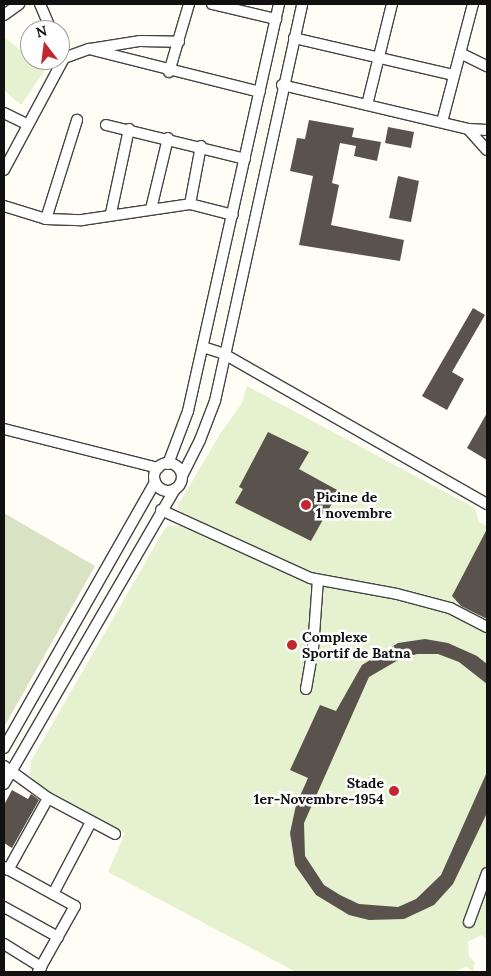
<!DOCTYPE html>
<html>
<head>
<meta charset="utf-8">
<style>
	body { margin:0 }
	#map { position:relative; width:491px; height:976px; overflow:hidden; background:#fffdf5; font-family:Lora,serif }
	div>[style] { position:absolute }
	.cemetery>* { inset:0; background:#d9e3c4 }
	.pitch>* { inset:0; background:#e6f2cf }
	.building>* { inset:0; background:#5a524d }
	.roads { filter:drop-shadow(1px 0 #444) drop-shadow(-1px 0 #444) drop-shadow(0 1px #444) drop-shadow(0 -1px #444) }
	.minor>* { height:10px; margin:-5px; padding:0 5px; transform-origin:5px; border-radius:5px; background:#fff }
	.minor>.ring { margin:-5px; padding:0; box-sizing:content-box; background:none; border:10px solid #fff; border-radius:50% }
	.dots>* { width:14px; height:14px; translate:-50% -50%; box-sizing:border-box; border:2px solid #fff; border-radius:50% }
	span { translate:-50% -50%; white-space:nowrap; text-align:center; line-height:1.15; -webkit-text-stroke:5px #fff; paint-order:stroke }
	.poi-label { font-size:14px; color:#111; font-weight:700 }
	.left { translate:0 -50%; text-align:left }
	.right { translate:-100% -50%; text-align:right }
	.frame { position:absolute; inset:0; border:5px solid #111; pointer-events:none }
	.north { position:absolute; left:20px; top:20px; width:50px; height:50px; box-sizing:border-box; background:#fff; border:1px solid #a0a0a0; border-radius:50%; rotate:345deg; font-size:14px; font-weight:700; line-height:20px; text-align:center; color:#111 }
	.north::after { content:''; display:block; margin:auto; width:18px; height:22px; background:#c4262e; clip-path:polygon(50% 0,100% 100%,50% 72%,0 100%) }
</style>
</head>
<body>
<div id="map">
	<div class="cemetery">
		<i style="clip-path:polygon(4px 513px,95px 566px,4px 727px)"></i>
	</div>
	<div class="pitch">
		<i style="clip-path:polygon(4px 37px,45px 70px,21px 105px,4px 90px)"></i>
		<i style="clip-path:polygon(247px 386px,475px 508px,479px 522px,487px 526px,487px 939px,481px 935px,468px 942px,469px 957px,475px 962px,473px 972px,467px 967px,451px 972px,296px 972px,108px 872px,125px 833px,41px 788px,30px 776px,31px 761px,164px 530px,168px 526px,179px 526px,185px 517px,177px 507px,220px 434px,242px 403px)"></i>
	</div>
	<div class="building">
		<i style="clip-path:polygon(309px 120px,354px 128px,352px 137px,381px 142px,377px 161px,354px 156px,356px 146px,340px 143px,332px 183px,339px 185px,331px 225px,404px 240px,400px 261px,299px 245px,313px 176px,290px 171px,297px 138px,305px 139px)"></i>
		<i style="clip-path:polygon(388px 127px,414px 132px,411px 148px,385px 143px)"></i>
		<i style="clip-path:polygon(398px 176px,419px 181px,411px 222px,389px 218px)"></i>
		<i style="clip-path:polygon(473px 308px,485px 315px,452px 372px,464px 379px,447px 410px,422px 396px)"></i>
		<i style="clip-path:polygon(487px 413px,487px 460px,467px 448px)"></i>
		<i style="clip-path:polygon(268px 432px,309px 452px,299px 469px,339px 491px,311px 541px,235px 503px,243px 489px,239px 487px)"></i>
		<i style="clip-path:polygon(487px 529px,487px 619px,461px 606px,452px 596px)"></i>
		<i style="clip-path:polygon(425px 639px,448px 643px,477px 656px,487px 664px,487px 684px,459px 662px,438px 654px,417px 654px,400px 659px,369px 677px,304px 823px,305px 856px,324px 885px,340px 895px,359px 904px,398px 907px,416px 899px,441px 875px,487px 772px,487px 813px,453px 884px,434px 905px,404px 919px,369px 920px,349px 915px,316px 895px,295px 865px,290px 833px,296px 805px,308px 778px,290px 770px,320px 705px,336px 711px,362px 665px,398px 643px)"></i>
		<i style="clip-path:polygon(12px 790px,28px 799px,31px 794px,39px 800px,12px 848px,4px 843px,4px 805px)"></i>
	</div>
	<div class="roads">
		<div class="minor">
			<i style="left:40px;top:4px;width:28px;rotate:67deg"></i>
			<i style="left:212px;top:4px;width:66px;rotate:13.2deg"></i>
			<i style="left:4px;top:15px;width:19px;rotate:-36deg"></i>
			<i style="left:294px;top:38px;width:163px;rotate:13.1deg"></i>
			<i style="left:90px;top:49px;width:51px;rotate:-9.1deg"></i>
			<i style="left:140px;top:41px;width:39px;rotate:1deg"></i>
			<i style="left:460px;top:53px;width:30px;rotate:26deg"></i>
			<i style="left:169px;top:72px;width:71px;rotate:-73.6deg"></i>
			<i style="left:282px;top:85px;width:191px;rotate:13.3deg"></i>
			<i style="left:468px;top:129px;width:19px;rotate:3deg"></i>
			<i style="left:367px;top:105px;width:104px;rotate:-76.1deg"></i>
			<i style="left:4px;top:113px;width:25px;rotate:26deg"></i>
			<i style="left:442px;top:122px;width:122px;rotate:-75.3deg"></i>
			<i style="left:106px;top:125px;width:143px;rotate:13.7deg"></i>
			<i style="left:468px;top:129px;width:28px;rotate:48deg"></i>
			<i style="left:4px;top:170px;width:127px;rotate:-61.8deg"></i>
			<i style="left:64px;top:58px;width:27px;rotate:-20deg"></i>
			<i style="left:89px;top:49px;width:176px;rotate:14.1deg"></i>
			<i style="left:190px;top:204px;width:59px;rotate:-79.3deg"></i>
			<i style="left:4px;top:206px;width:44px;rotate:17.2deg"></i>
			<i style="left:46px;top:219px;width:36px;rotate:2deg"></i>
			<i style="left:82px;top:220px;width:109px;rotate:-8.4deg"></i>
			<i style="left:190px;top:204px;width:44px;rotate:14.3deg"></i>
			<i style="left:151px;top:209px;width:73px;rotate:-76.5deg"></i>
			<i style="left:111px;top:213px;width:86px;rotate:-77.9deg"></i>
			<i style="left:46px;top:219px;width:104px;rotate:-72.6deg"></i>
			<i style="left:203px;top:347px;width:22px;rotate:18deg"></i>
			<i style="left:224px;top:354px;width:303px;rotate:29.7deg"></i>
			<i style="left:4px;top:429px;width:159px;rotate:14.2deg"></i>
			<i class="ring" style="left:154px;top:463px;width:18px;height:18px"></i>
			<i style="left:168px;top:464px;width:57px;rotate:-69.3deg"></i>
			<i style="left:188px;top:411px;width:417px;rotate:-77.4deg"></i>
			<i style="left:182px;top:476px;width:40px;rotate:-63.4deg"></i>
			<i style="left:200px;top:440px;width:42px;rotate:-69deg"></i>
			<i style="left:215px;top:401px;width:406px;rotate:-77.6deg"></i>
			<i style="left:161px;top:510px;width:164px;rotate:24.5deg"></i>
			<i style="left:310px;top:578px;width:88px;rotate:10.4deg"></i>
			<i style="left:397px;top:594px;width:55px;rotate:14.8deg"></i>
			<i style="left:450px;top:608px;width:42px;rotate:27.2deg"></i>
			<i style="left:306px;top:689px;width:41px;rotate:-80.1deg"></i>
			<i style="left:313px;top:649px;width:69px;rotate:-85.9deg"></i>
			<i style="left:4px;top:748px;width:306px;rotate:-60.4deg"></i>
			<i style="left:4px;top:766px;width:54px;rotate:36deg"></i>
			<i style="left:48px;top:798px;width:76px;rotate:28.2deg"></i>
			<i style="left:4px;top:784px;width:341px;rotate:-59.9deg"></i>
			<i style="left:4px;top:867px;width:81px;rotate:28.8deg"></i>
			<i style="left:75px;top:906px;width:76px;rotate:119.3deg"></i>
			<i style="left:8px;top:870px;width:82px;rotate:-60.9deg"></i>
			<i style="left:53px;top:894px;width:81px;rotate:-62.2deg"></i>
			<i style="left:4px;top:907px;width:62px;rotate:29.1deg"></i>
			<i style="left:469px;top:922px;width:52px;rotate:-69.8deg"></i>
			<i style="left:4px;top:944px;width:44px;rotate:31.9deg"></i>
		</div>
	</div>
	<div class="dots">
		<i style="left:306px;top:505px;background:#c4262e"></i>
		<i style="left:292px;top:645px;background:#c4262e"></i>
		<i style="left:394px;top:791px;background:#c4262e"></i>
	</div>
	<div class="poi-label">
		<span class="left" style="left:316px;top:505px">Picine de<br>1 novembre</span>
		<span class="left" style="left:302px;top:645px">Complexe<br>Sportif de Batna</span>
		<span class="right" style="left:384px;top:791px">Stade<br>1er-Novembre-1954</span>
	</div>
	<div class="frame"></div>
	<div class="north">N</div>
</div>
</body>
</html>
